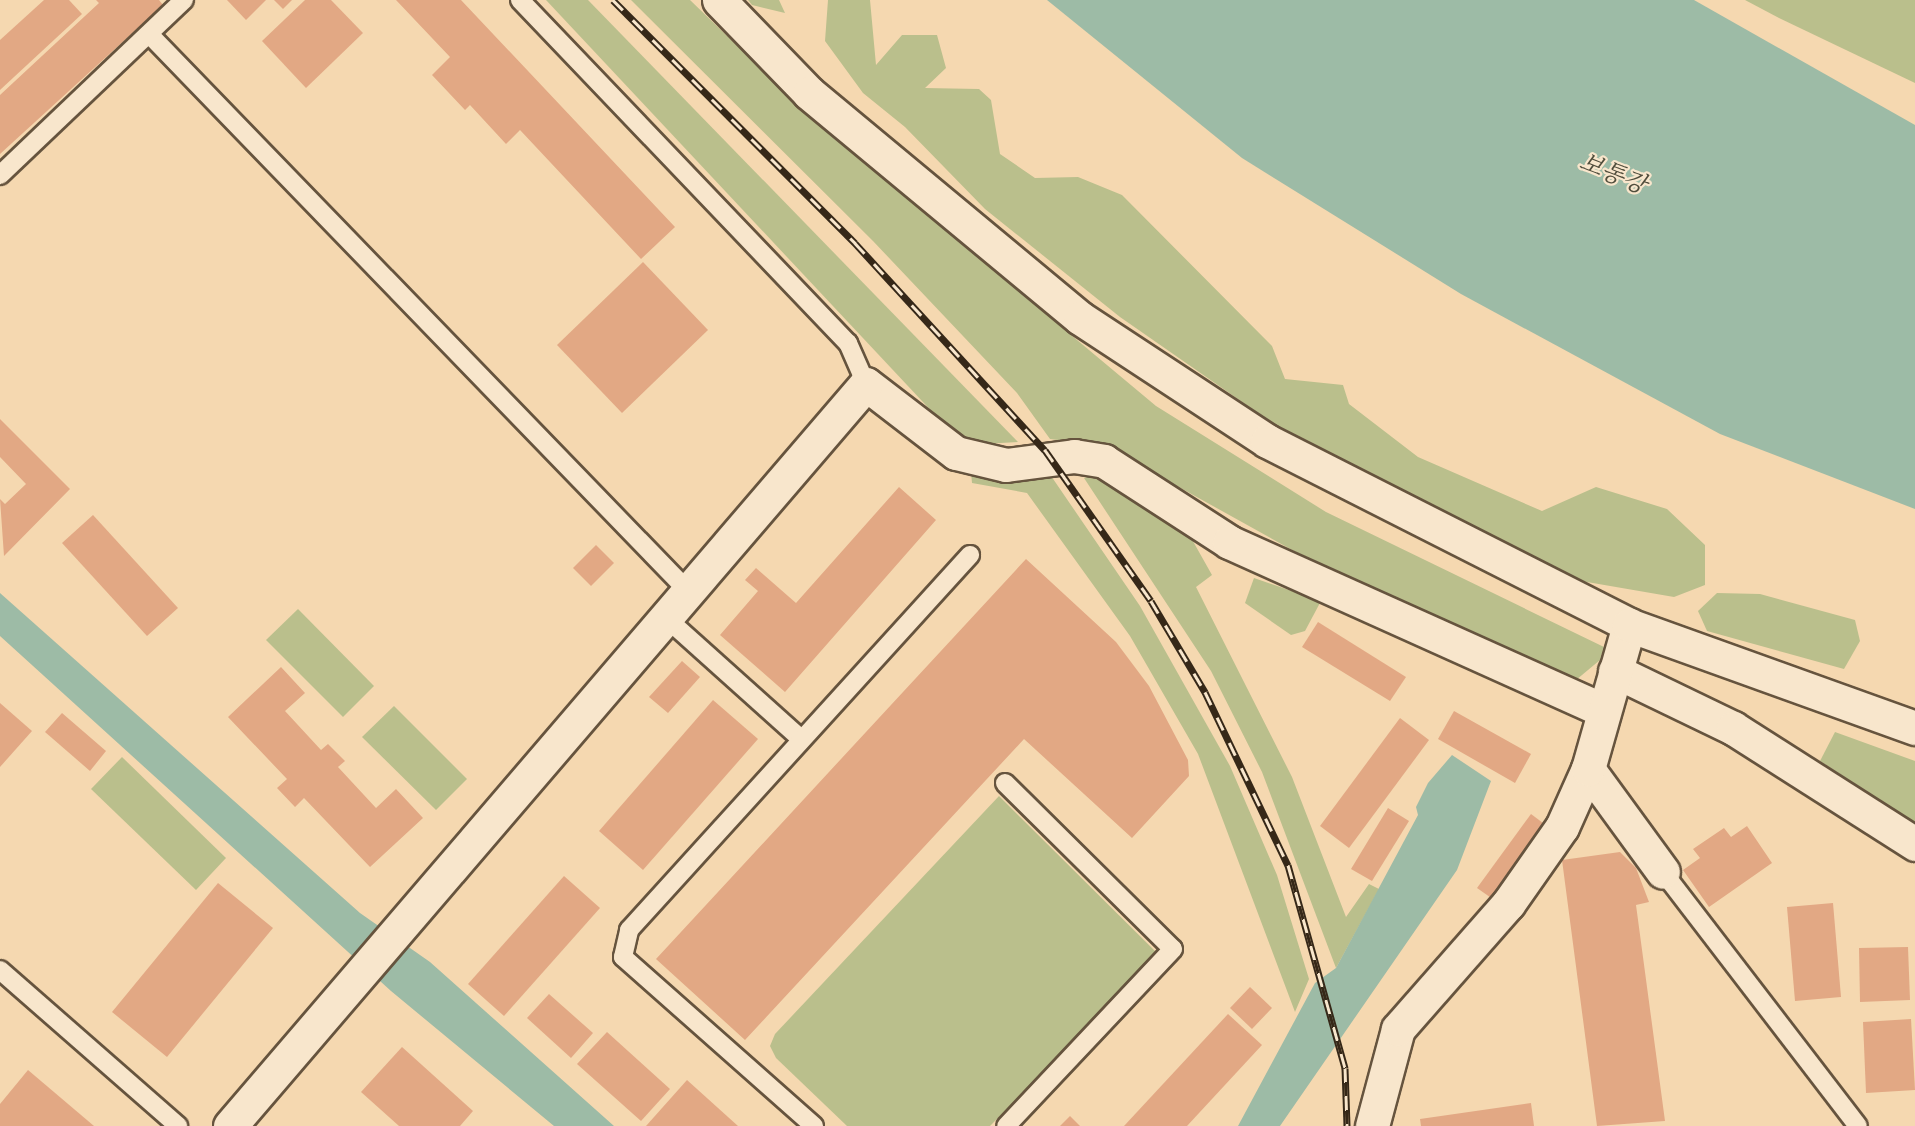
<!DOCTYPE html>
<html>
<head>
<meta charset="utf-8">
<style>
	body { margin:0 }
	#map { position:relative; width:1915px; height:1126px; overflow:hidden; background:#f5d8b0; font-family:"EB Garamond","Noto Serif KR",serif }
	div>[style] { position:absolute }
	.green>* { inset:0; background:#babf8c }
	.water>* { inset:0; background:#9dbba6 }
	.building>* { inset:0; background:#e2a884 }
	.roads { filter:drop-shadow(2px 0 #66543e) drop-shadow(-2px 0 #66543e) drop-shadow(0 2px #66543e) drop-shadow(0 -2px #66543e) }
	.lane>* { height:18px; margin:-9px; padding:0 9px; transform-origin:9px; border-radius:9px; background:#f8e6cc }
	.street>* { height:33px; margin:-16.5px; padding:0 16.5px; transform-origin:16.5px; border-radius:16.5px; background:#f8e6cc }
	.secondary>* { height:33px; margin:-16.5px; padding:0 16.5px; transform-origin:16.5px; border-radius:16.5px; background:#f8e6cc }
	.rail>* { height:7px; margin-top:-3.5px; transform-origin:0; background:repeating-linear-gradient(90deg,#f8e6cc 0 14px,#362818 0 28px); box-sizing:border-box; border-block:2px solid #362818 }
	span { translate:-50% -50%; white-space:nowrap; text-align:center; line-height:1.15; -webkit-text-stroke:4.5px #f8e6cc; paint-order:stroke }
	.water-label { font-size:24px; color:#504d3c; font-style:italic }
</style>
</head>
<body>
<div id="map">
	<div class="green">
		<i style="clip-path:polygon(546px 0,588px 0,1018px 442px,983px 444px,960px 436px,937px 417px)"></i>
		<i style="clip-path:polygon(631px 0,690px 0,816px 122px,1156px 406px,1326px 512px,1604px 647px,1600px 660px,1576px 680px,1294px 551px,1105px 446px,1050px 439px,1017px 393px,873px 241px)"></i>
		<i style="clip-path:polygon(748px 0,779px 0,785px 13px,752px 5px)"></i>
		<i style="clip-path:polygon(828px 0,870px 0,876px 65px,902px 35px,937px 35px,946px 68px,925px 88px,979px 89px,991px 100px,1000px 154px,1035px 178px,1078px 177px,1122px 195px,1272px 346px,1285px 379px,1343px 385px,1349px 404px,1418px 457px,1542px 511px,1596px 487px,1667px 509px,1705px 545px,1705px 585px,1674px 597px,1558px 577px,1314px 452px,1120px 317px,985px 209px,905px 127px,863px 93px,825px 41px)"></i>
		<i style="clip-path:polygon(1745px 0,1915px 0,1915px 83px,1779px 18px)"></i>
		<i style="clip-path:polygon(1047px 470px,1140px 606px,1230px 766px,1277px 875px,1309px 979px,1295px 1012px,1198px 754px,1130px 636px,1027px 493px,972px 483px,971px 472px)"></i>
		<i style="clip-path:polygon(1093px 475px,1126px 487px,1181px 520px,1212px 575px,1196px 587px,1292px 777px,1346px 917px,1369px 884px,1379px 889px,1336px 968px,1262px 772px,1211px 671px,1084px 478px)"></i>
		<i style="clip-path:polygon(1254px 578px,1321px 601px,1305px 631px,1291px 635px,1245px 603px)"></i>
		<i style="clip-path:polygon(1717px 593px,1760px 594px,1855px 620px,1860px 641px,1844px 669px,1707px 631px,1698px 611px)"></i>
		<i style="clip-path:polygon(298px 609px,374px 686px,343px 717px,266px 640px)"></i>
		<i style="clip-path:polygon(394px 706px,467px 779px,436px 810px,362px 737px)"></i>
		<i style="clip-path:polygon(1835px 732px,1915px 761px,1915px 824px,1820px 761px)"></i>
		<i style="clip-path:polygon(122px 757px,226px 858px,196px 890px,91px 789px)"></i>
		<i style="clip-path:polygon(999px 796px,1159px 955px,990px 1126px,847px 1126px,776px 1058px,770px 1046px,775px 1034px)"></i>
	</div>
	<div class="water">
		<i style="clip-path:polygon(1047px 0,1694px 0,1915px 125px,1915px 509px,1720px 434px,1461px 294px,1242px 158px)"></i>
		<i style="clip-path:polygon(0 593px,360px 913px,430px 962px,614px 1126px,554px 1126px,391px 991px,0 636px)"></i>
		<i style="clip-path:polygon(1452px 755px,1491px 781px,1457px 870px,1280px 1126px,1238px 1126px,1315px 983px,1336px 968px,1418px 815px,1416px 807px,1428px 783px)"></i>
	</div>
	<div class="building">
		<i style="clip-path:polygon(44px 0,69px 0,82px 14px,0 90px,0 40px)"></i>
		<i style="clip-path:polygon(96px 0,159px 0,163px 5px,0 154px,0 95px,99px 3px)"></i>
		<i style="clip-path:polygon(227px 0,266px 0,246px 20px)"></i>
		<i style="clip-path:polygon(274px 0,292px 0,283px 9px)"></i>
		<i style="clip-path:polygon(305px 0,331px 0,363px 33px,306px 88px,262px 41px)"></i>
		<i style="clip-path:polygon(396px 0,461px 0,675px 227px,641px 259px,520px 130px,506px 144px,470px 105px,465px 110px,432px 75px,450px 57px)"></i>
		<i style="clip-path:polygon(643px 262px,708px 330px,622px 413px,557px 345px)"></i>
		<i style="clip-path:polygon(0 419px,70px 489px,4px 556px,0 499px,5px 504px,26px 484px,0 457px)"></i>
		<i style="clip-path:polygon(899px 487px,936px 520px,785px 692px,720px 635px,758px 591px,745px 580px,756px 568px,796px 603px)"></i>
		<i style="clip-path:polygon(93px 515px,178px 608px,147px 636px,62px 543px)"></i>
		<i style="clip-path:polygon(596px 545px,614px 563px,591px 586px,573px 568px)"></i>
		<i style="clip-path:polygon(1026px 559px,1116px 642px,1149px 686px,1188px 760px,1189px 776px,1132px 838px,1024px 739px,745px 1040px,656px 959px)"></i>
		<i style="clip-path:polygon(1318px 622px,1406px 677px,1390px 701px,1302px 647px)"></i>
		<i style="clip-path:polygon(682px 661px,700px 677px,668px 713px,649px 697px)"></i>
		<i style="clip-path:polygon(281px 667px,305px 693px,285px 711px,321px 750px,328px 744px,345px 761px,338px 767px,376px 808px,396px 789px,423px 818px,370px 867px,304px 798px,295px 807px,277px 788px,287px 779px,228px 717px)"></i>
		<i style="clip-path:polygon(713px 700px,758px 739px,643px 870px,599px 831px)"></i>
		<i style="clip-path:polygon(0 703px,32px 731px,0 767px)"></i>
		<i style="clip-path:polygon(1454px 711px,1531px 754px,1515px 783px,1438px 739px)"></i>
		<i style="clip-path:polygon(62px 713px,106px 751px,90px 771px,45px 732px)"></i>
		<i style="clip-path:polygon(1400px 718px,1429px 740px,1349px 848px,1320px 826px)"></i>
		<i style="clip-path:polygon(1388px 808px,1409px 821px,1372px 881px,1351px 869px)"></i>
		<i style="clip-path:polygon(1531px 814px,1551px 829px,1497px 902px,1477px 888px)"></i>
		<i style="clip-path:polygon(1747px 826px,1772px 863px,1709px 907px,1683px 870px,1700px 858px,1693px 849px,1724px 828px,1731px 837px)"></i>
		<i style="clip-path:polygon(1620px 852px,1636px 868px,1649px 902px,1636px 905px,1665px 1121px,1597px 1126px,1562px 860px)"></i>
		<i style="clip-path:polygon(564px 876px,600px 908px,504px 1016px,468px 984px)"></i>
		<i style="clip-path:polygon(218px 883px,273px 928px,167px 1057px,112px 1012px)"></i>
		<i style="clip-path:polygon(1833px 903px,1841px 997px,1795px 1001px,1787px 907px)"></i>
		<i style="clip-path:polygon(1908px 947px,1910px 1000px,1860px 1002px,1859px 948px)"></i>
		<i style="clip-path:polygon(1250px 987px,1272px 1008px,1252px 1029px,1230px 1008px)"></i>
		<i style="clip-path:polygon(549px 994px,593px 1033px,571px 1058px,527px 1018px)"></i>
		<i style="clip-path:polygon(1228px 1014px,1262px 1045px,1187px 1126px,1124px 1126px)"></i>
		<i style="clip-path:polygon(1911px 1019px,1915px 1090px,1866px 1093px,1863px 1022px)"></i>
		<i style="clip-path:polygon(607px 1032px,670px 1089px,641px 1121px,577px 1064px)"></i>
		<i style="clip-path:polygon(402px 1047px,473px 1111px,460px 1126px,399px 1126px,361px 1092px)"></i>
		<i style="clip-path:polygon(28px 1070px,94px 1126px,0 1126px,0 1104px)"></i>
		<i style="clip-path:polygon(687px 1080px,738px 1126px,646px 1126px)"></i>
		<i style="clip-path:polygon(1531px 1103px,1534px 1126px,1421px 1126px,1420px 1119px)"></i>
		<i style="clip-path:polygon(1070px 1116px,1080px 1126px,1060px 1126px)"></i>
	</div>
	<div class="roads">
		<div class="lane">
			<i style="left:520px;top:0;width:475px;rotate:46.3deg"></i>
			<i style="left:848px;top:343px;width:45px;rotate:66.3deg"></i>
			<i style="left:149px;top:34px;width:772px;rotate:45.94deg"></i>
			<i style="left:0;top:175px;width:254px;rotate:-43.6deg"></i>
			<i style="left:664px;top:616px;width:183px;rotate:41.9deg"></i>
			<i style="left:1005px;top:783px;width:236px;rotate:44.7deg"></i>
			<i style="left:1173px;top:949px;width:243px;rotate:133.3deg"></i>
			<i style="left:1663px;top:872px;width:320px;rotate:52.5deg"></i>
			<i style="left:0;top:970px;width:237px;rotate:41.2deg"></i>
			<i style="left:814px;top:1126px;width:255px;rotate:-138.5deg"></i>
			<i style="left:623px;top:957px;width:28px;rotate:-77deg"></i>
			<i style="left:629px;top:930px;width:507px;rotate:-47.72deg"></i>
		</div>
		<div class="street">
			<i style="left:866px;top:384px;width:113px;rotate:37.5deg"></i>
			<i style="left:956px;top:453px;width:51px;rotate:13.5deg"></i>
			<i style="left:1006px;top:465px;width:69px;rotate:-7.5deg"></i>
			<i style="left:1074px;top:456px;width:30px;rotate:9deg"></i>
			<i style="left:1104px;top:461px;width:149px;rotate:32.9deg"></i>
			<i style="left:1229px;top:542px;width:410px;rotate:24.2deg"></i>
			<i style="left:1615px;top:671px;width:131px;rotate:25.8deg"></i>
			<i style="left:1733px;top:728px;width:216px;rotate:32.5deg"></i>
			<i style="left:1588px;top:769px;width:127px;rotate:53.9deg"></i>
			<i style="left:1372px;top:1126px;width:100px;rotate:-75deg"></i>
			<i style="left:1398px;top:1029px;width:167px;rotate:-48.7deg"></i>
			<i style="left:1508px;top:904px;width:94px;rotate:-55deg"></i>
			<i style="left:1562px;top:827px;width:64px;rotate:-65.9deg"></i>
			<i style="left:1588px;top:769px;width:150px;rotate:-74.1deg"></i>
		</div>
		<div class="secondary">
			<i style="left:719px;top:0;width:129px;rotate:45.9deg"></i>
			<i style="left:809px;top:93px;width:352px;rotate:39.7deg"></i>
			<i style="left:1080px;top:318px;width:224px;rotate:33.3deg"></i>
			<i style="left:1267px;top:441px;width:406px;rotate:26.9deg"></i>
			<i style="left:1629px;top:625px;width:304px;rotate:19.8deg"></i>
			<i style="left:230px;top:1126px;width:977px;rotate:-49.4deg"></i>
		</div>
	</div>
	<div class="rail">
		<i style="left:613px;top:0;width:343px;rotate:45.1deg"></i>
		<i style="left:855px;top:243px;width:281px;rotate:47.5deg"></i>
		<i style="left:1045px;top:450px;width:184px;rotate:54.9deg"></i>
		<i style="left:1151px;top:601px;width:106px;rotate:59.3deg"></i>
		<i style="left:1205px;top:692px;width:192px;rotate:64.4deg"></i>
		<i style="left:1288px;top:865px;width:211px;rotate:74.3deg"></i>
		<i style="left:1345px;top:1068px;width:58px;rotate:88deg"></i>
	</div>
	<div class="water-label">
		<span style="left:1613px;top:173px;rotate:22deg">보통강</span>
	</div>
</div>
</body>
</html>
